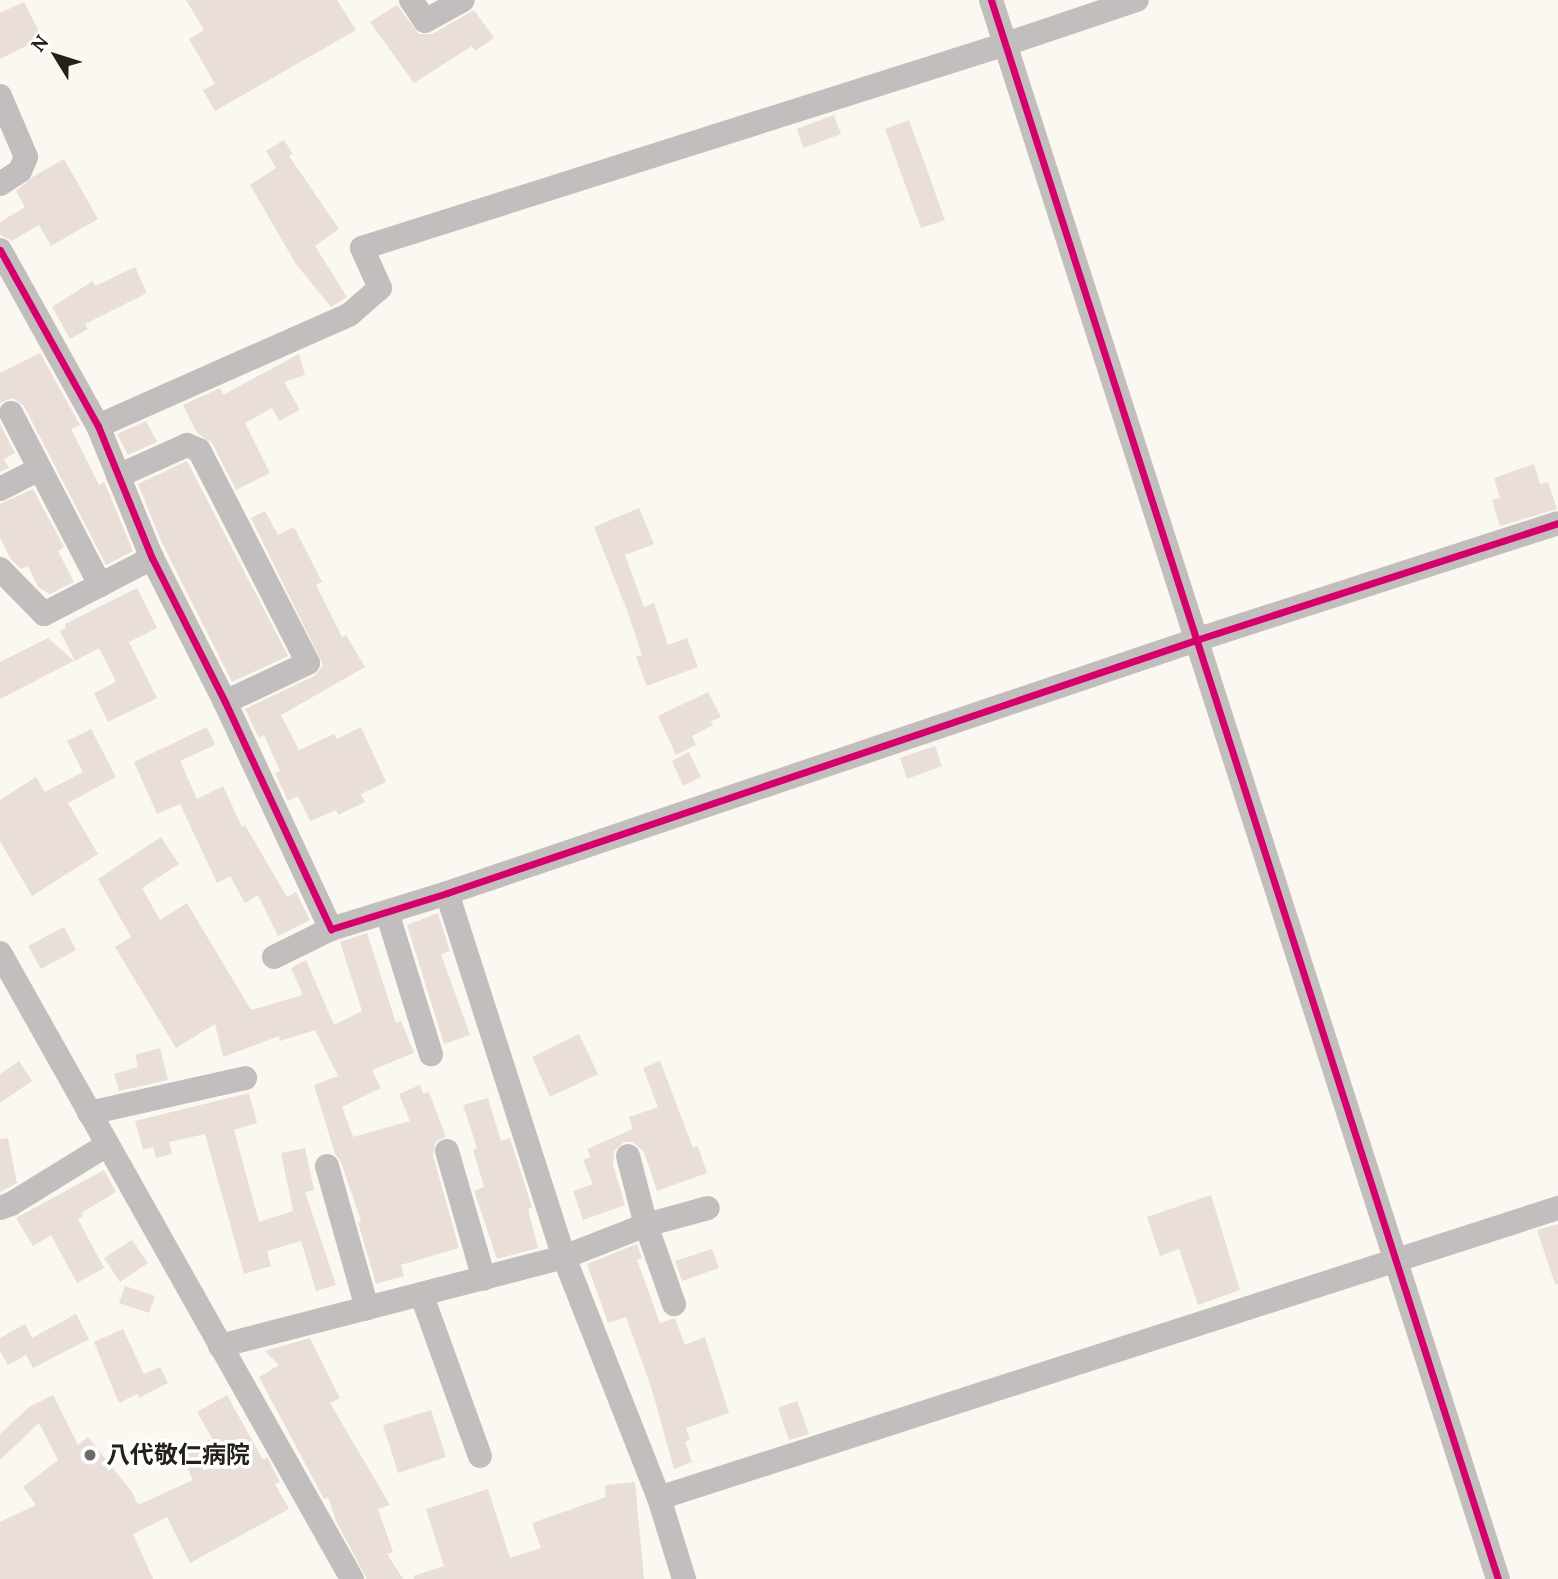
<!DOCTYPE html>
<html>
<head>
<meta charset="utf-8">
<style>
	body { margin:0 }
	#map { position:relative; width:1558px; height:1579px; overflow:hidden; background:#fbf7f1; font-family:Lora,"Noto Sans JP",serif }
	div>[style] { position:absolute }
	.building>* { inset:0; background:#e9dfd8 }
	.minor>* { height:24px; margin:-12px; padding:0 12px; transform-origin:12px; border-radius:12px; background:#c2bebd }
	.cycleway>* { height:7px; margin:-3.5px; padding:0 3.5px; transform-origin:3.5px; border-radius:3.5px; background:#d6006c }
	.dots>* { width:19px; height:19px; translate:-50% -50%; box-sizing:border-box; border:4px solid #fff; border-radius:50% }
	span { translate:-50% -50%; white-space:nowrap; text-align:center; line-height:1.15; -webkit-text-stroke:7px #fff; paint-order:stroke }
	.poi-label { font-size:24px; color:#24201a; font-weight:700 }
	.left { translate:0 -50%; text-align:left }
	.north { position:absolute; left:21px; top:21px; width:70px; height:70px; -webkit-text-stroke:5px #fff; paint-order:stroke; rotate:308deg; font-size:19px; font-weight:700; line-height:28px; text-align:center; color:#24201a }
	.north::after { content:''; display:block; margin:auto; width:24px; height:32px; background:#24201a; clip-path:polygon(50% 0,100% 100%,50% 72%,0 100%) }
</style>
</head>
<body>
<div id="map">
	<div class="building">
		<i style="clip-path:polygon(186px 0,337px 0,356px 30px,215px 111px,203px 90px,215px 84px,189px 39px,204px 30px)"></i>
		<i style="clip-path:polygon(24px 2px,42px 38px,0 59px,0 13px)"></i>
		<i style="clip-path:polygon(397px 5px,419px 34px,432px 34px,474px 10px,494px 38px,475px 51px,472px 46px,414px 83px,370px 22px)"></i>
		<i style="clip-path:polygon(834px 115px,841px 134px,803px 148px,797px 129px)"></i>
		<i style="clip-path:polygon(909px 120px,945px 220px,921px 228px,885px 129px)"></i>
		<i style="clip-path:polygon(284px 140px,293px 154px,289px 156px,339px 229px,315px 246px,347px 297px,331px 307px,296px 264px,250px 185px,276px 168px,266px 151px)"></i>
		<i style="clip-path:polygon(64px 159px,98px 219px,51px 246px,39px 225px,12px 241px,0 235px,0 222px,25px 207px,16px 191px,34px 176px)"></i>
		<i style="clip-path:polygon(135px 267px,147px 293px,85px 324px,88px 329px,70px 339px,52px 307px,93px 281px,95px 286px)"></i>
		<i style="clip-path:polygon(40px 353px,80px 425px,71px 429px,99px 485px,104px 482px,109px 493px,133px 551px,106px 565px,24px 406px,12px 398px,0 403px,0 373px)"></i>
		<i style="clip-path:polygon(299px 354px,305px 375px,284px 382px,300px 410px,279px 421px,272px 408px,245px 423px,270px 473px,236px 490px,212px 443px,197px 433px,183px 405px,220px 388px,223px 395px)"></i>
		<i style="clip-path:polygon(146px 421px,157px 442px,128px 455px,117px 434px)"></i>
		<i style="clip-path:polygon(0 424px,15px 453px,4px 459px,9px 468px,0 472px)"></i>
		<i style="clip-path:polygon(187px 461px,288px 656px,232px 682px,161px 541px,138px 484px)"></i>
		<i style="clip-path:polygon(1534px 464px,1540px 484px,1548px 482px,1557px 509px,1500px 526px,1492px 500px,1500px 498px,1494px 478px)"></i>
		<i style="clip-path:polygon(33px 489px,64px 547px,58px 551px,74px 582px,50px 594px,38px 587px,28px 566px,21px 569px,10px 558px,0 538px,0 504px)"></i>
		<i style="clip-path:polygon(639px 508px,654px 544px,625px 555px,644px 607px,654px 603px,668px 645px,687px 638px,698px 667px,647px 686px,636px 657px,642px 655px,628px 613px,594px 527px)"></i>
		<i style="clip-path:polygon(265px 511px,278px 535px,294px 527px,322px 582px,316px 585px,342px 637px,346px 635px,365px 667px,281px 715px,299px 750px,334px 734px,337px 739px,361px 727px,386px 782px,361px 794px,365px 802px,338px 815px,336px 810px,310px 821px,298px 796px,288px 801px,275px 773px,280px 771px,264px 735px,259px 738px,245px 709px,314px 676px,323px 665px,251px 518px)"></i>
		<i style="clip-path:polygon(137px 588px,157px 628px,129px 642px,157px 698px,108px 722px,94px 693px,116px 682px,99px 648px,75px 661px,60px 631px,66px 628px,65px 624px)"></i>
		<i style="clip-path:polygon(48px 638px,74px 661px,0 699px,0 662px)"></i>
		<i style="clip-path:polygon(708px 692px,721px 717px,710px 722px,713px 725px,692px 736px,696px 745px,676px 755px,658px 716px)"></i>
		<i style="clip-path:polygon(207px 727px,215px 745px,180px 761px,197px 799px,223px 786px,242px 827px,245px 825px,287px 897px,296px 892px,310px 920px,278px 936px,258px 895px,245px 903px,230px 876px,217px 883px,180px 804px,157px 814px,134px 762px)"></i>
		<i style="clip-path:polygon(91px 729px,116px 777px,68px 803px,98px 854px,32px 896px,0 841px,0 800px,36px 777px,45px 792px,83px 772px,67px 741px)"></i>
		<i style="clip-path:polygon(935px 746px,942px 766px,907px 779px,900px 758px)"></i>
		<i style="clip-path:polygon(689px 752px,701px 777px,683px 786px,672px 761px)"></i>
		<i style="clip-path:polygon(161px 837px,179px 864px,142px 888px,160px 920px,187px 903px,251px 1010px,303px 995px,291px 968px,306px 960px,334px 1025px,362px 1011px,340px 942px,367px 933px,396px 1023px,401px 1021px,414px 1053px,372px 1070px,381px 1088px,342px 1107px,353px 1137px,410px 1121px,399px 1094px,420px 1085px,423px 1094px,429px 1092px,446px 1137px,436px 1141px,433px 1155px,459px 1248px,401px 1265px,404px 1276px,376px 1284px,358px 1222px,361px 1221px,341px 1162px,335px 1154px,314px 1085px,338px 1076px,315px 1030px,280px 1041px,279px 1036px,223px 1057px,215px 1024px,176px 1048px,115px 947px,131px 937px,98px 879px)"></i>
		<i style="clip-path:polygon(438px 913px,450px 951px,441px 954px,470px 1035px,444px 1044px,407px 925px)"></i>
		<i style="clip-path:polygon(64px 927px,76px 950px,41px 969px,28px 946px)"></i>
		<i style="clip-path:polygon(579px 1034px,598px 1074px,550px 1097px,532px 1057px)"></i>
		<i style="clip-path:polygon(160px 1048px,168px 1080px,119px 1091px,114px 1074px,138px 1067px,135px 1055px)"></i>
		<i style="clip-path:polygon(19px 1061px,32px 1081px,0 1103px,0 1074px)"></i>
		<i style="clip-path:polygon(660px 1061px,693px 1148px,698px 1146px,707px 1173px,657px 1191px,644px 1152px,633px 1142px,624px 1142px,614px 1151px,613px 1165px,625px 1205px,583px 1220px,573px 1191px,593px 1184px,583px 1160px,591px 1157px,587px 1149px,633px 1129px,629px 1117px,658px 1107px,643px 1068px)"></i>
		<i style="clip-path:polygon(249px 1093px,257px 1123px,234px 1130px,259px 1222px,293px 1211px,281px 1153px,305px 1148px,314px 1190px,305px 1192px,336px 1285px,316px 1291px,301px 1241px,267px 1251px,271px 1266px,244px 1274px,205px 1134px,169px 1142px,172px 1154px,156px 1158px,153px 1147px,143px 1150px,135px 1121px)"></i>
		<i style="clip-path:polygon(488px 1098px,501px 1141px,510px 1138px,532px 1207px,528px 1209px,538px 1248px,497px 1259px,474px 1191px,484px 1187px,473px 1150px,477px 1148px,463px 1105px)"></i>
		<i style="clip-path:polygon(8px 1138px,17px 1183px,0 1192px,0 1139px)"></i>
		<i style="clip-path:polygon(104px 1170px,116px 1192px,81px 1213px,83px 1216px,78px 1219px,104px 1268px,77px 1283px,51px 1235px,33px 1246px,16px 1218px)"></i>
		<i style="clip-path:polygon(1211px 1195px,1240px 1290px,1198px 1305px,1179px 1249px,1160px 1256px,1147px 1217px)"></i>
		<i style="clip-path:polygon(1558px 1224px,1558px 1284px,1555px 1284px,1537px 1230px)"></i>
		<i style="clip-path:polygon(132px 1240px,148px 1263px,120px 1282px,104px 1258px)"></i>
		<i style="clip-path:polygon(637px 1244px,642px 1258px,637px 1260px,660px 1323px,675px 1318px,685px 1345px,705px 1337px,729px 1413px,686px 1428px,690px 1440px,685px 1442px,692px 1462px,674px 1469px,652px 1390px,626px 1317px,608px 1323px,587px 1264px)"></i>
		<i style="clip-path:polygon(712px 1249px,719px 1268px,682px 1281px,675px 1261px)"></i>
		<i style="clip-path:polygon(125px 1286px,155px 1296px,149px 1313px,119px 1303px)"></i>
		<i style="clip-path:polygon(76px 1314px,89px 1339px,33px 1368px,26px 1355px,8px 1365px,0 1351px,0 1338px,25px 1324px,32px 1338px)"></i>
		<i style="clip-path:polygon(123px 1329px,144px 1374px,160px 1367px,168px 1383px,139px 1398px,137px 1394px,119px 1403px,94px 1342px)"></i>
		<i style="clip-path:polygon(310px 1338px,340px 1398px,330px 1403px,390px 1505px,378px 1509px,393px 1552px,387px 1554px,403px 1579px,367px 1579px,336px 1521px,328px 1497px,324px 1499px,259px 1377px,279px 1365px,265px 1351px)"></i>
		<i style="clip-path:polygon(53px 1395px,78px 1445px,88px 1437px,132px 1492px,138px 1505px,193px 1480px,182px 1457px,206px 1445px,205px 1442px,212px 1438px,197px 1412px,227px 1395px,263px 1460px,267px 1457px,280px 1482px,275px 1484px,289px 1509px,190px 1563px,167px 1517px,133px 1534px,153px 1579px,0 1579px,0 1522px,36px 1505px,23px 1487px,58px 1460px,39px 1423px,0 1460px,0 1434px,29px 1407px)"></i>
		<i style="clip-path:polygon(797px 1401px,809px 1434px,789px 1440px,778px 1408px)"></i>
		<i style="clip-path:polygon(431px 1410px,446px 1457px,398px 1473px,383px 1425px)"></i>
		<i style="clip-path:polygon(635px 1482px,644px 1579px,414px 1579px,413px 1576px,444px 1566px,426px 1509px,488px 1489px,510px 1558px,541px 1548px,532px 1523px,606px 1497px,605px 1485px)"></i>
	</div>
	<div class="minor">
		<i style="left:411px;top:0;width:25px;rotate:56deg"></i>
		<i style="left:425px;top:21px;width:43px;rotate:-28.9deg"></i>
		<i style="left:991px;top:0;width:1658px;rotate:72.2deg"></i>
		<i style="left:0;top:96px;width:66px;rotate:66.9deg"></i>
		<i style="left:26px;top:157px;width:15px;rotate:113deg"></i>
		<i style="left:20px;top:171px;width:24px;rotate:147deg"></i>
		<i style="left:0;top:250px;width:201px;rotate:60.9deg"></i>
		<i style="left:98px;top:426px;width:143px;rotate:67.8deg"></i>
		<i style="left:152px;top:558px;width:161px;rotate:63.1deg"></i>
		<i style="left:225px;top:702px;width:251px;rotate:65deg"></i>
		<i style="left:331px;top:929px;width:121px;rotate:-17.2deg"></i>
		<i style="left:447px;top:893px;width:791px;rotate:-18.66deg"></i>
		<i style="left:1196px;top:640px;width:380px;rotate:-17.9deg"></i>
		<i style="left:11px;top:413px;width:194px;rotate:62.6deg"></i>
		<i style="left:98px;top:426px;width:274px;rotate:-23.9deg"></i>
		<i style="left:349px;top:315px;width:41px;rotate:-41.1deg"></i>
		<i style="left:380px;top:288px;width:44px;rotate:-114.2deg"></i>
		<i style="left:362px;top:248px;width:676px;rotate:-17.58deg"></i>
		<i style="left:1006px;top:44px;width:138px;rotate:-18.6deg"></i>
		<i style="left:118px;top:476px;width:76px;rotate:-24.2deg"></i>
		<i style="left:187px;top:445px;width:13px;rotate:23deg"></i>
		<i style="left:199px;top:450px;width:239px;rotate:62.9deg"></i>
		<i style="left:308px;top:663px;width:92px;rotate:154.8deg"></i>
		<i style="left:0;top:489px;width:44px;rotate:-27.1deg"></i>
		<i style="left:0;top:569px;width:63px;rotate:45.6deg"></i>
		<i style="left:44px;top:614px;width:122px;rotate:-27.4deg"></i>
		<i style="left:447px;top:893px;width:382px;rotate:72.2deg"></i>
		<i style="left:564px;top:1257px;width:259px;rotate:68.5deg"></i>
		<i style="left:659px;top:1498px;width:85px;rotate:72.8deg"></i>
		<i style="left:387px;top:912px;width:149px;rotate:72.8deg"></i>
		<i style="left:0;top:953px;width:718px;rotate:60.65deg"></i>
		<i style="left:274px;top:957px;width:64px;rotate:-26.2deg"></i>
		<i style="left:89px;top:1113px;width:160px;rotate:-12.6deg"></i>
		<i style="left:447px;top:1151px;width:133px;rotate:73.9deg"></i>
		<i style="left:628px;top:1156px;width:71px;rotate:75.4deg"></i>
		<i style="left:646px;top:1225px;width:84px;rotate:70.5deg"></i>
		<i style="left:327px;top:1166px;width:148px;rotate:74.3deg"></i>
		<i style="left:0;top:1208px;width:12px;rotate:-20deg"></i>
		<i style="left:11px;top:1204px;width:113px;rotate:-31.6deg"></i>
		<i style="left:422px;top:1296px;width:170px;rotate:70.1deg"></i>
		<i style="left:220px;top:1346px;width:355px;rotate:-14.5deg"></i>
		<i style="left:564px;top:1257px;width:88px;rotate:-21.3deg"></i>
		<i style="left:646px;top:1225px;width:64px;rotate:-15.3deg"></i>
		<i style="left:659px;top:1498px;width:945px;rotate:-17.88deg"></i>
	</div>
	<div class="cycleway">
		<i style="left:991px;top:0;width:1658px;rotate:72.2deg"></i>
		<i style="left:0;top:250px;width:201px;rotate:60.9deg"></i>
		<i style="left:98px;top:426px;width:143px;rotate:67.8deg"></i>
		<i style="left:152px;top:558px;width:161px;rotate:63.1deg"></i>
		<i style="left:225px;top:702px;width:251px;rotate:65deg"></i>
		<i style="left:331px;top:929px;width:121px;rotate:-17.2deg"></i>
		<i style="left:447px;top:893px;width:791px;rotate:-18.66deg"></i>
		<i style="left:1196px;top:640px;width:380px;rotate:-17.9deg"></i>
	</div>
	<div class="dots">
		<i style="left:90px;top:1455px;background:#6f6b65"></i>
	</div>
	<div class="poi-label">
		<span class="left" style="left:106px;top:1455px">八代敬仁病院</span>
	</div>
	<div class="north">N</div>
</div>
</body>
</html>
